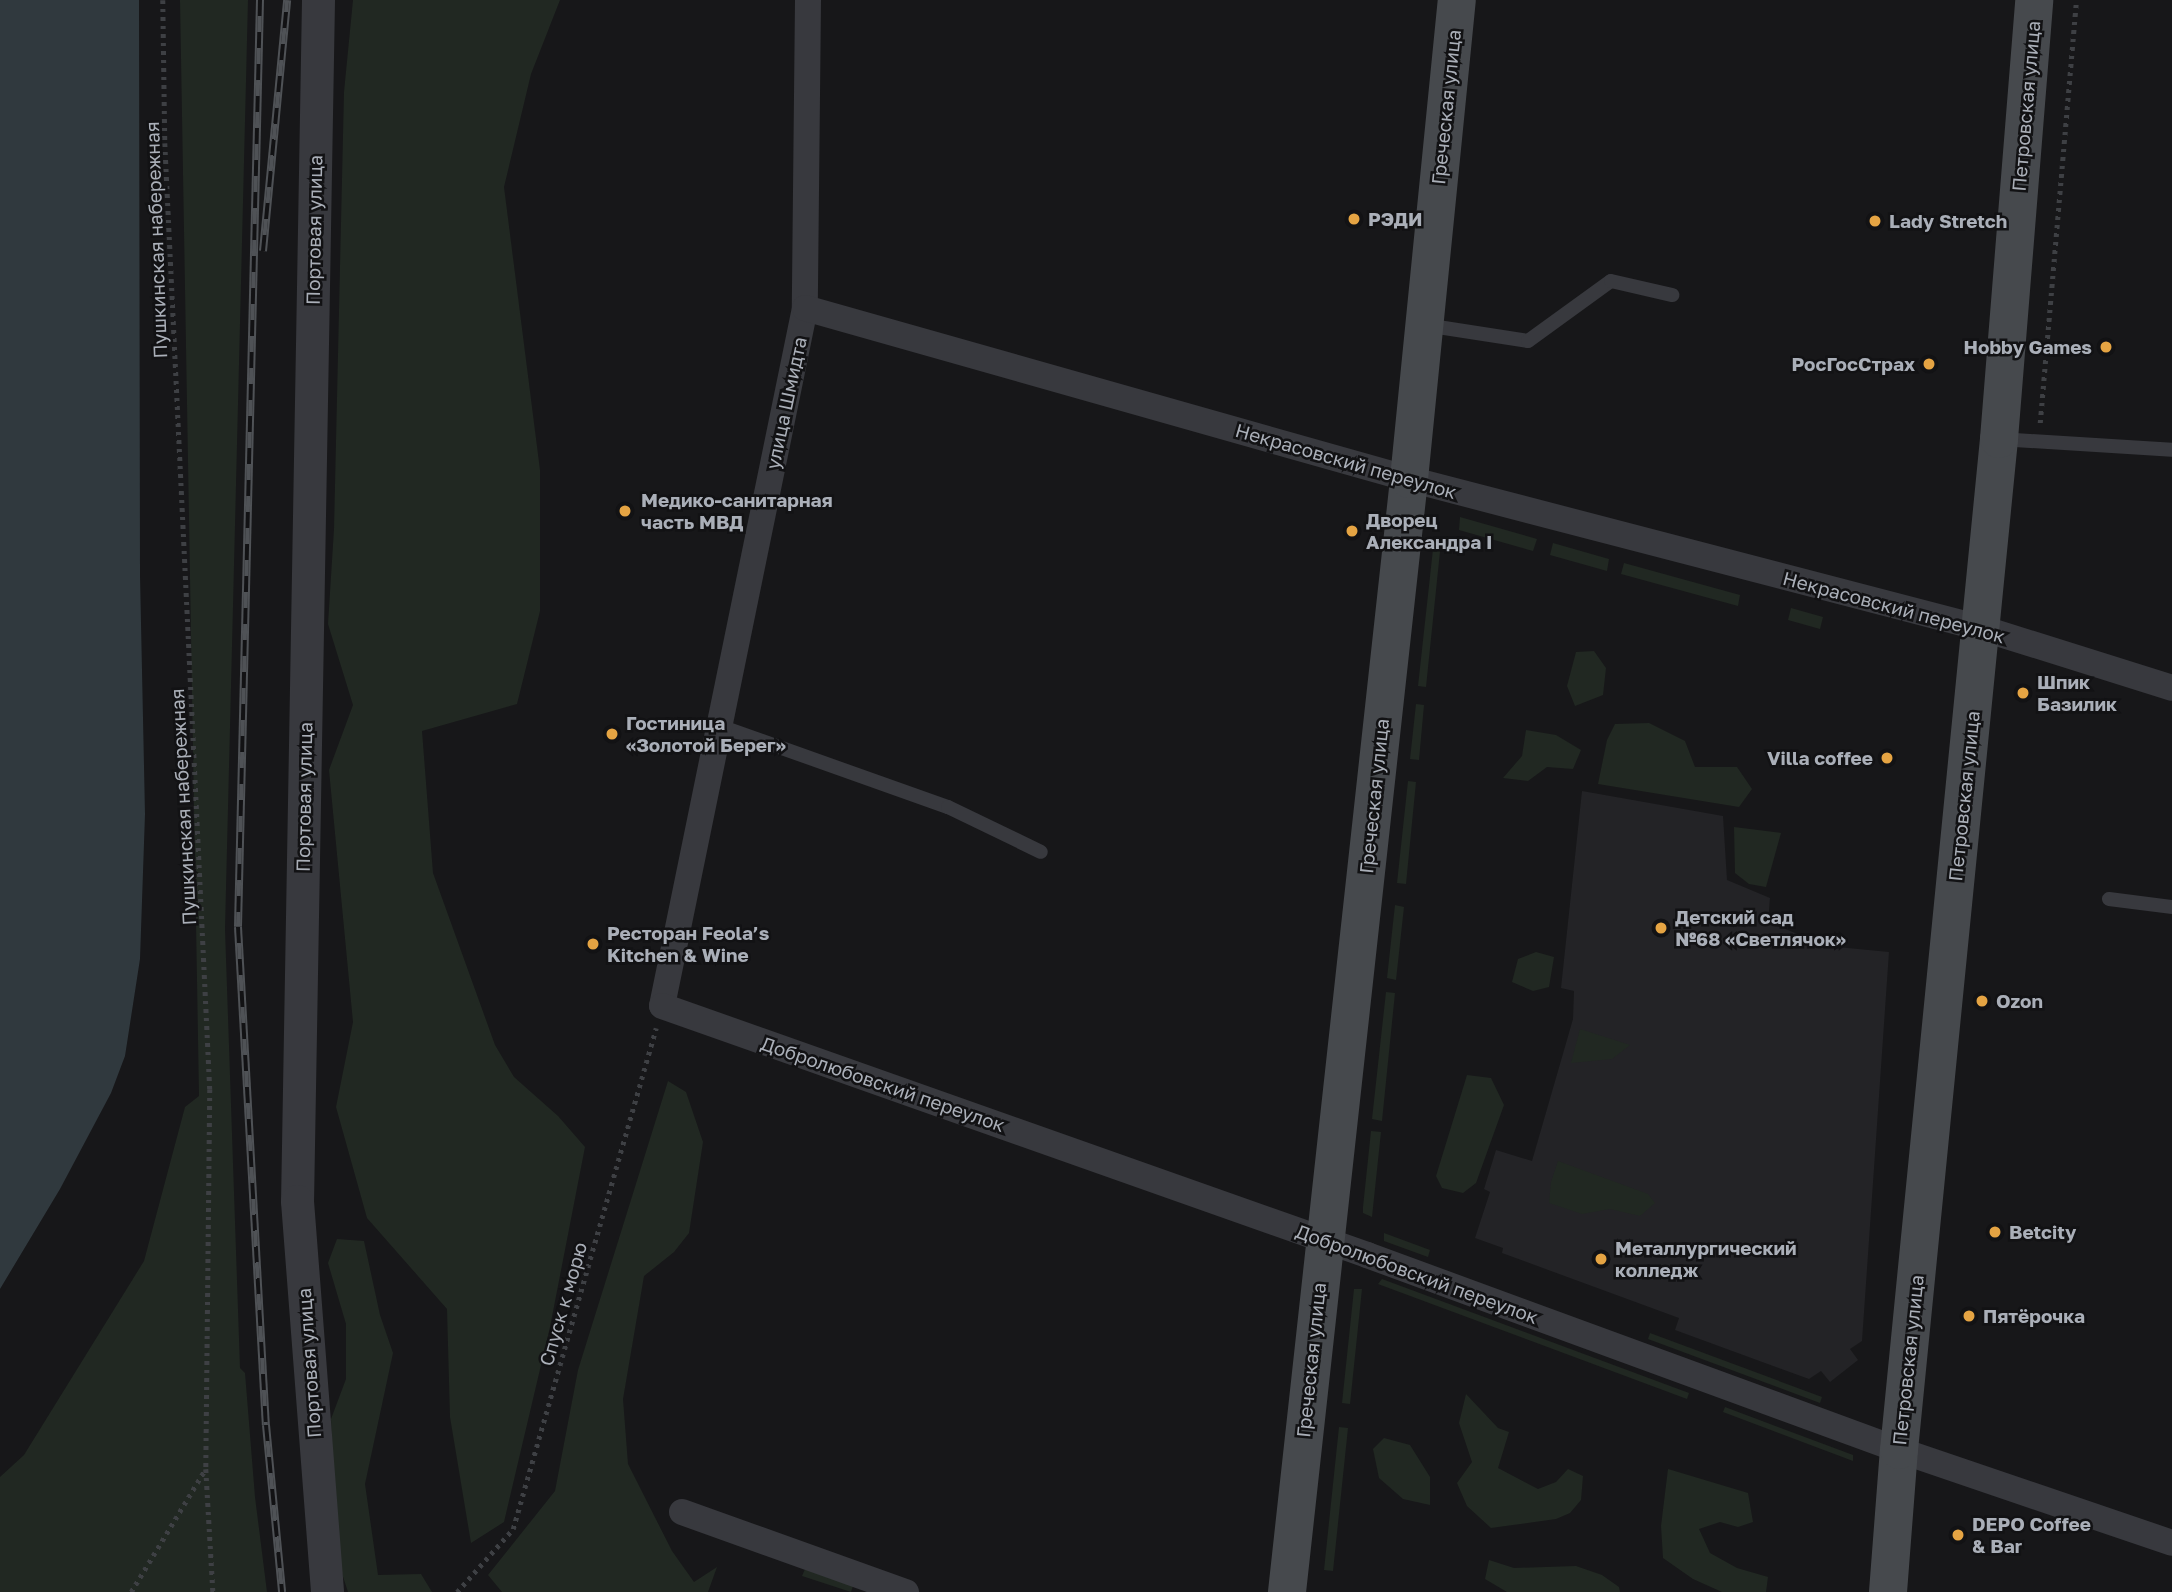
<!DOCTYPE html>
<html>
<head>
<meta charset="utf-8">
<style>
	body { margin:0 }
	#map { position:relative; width:2172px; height:1592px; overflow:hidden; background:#171719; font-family:"Golos Text",sans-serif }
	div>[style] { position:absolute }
	.built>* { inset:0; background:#232326 }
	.green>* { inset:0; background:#212822 }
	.water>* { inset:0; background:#30393e }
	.path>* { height:4.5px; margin-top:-2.25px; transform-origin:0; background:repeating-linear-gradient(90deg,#3e4044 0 3.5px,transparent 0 8.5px) }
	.service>* { height:14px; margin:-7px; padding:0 7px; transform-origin:7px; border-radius:7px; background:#38393e }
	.minor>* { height:26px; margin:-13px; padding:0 13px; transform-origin:13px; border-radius:13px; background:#38393e }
	.tertiary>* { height:33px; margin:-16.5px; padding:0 16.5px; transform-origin:16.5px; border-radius:16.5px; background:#38393e }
	.secondary>* { height:38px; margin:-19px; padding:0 19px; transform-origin:19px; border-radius:19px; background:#46494d }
	.rail>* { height:8px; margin-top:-4px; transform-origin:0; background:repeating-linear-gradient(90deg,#121214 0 16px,#4f5256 0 32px); box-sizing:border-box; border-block:2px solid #4f5256 }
	.dots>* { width:19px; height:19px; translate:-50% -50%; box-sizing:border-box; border:4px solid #121214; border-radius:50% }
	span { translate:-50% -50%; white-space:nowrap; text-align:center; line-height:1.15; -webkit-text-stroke:5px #121214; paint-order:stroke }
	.street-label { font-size:19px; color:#aaafb8 }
	.poi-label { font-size:19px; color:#aaafb8; font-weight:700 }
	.left { translate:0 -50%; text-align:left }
	.right { translate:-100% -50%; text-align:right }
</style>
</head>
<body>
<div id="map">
	<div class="built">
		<i style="clip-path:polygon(1582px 791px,1723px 816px,1727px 880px,1770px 898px,1768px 922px,1827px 946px,1889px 952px,1862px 1341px,1850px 1349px,1858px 1360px,1830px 1382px,1821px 1371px,1809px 1379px,1675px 1330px,1679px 1318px,1502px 1253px,1503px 1248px,1475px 1238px,1490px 1192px,1484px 1189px,1496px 1150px,1532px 1161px,1573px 1019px,1574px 991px,1561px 988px)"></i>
	</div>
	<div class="green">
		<i style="clip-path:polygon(180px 0,248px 0,225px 929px,240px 1368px,245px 1373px,255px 1497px,267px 1592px,0 1592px,0 1477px,24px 1455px,144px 1261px,185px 1107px,199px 1096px)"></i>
		<i style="clip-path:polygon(353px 0,560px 0,531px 74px,504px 187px,540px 470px,540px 611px,517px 704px,422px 731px,433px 873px,495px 1045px,514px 1077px,558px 1116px,585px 1147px,550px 1327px,504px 1522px,471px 1543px,450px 1417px,447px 1309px,367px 1218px,336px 1107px,353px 1022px,329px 770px,353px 705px,328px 624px,334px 529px,344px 92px)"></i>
		<i style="clip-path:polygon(1460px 517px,1537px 539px,1533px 551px,1459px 530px)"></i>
		<i style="clip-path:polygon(1434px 540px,1441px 542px,1426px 687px,1418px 686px)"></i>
		<i style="clip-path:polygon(1553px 543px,1609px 559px,1607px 571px,1550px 555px)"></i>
		<i style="clip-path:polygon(1624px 563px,1740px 595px,1738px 606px,1621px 574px)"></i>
		<i style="clip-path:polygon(1791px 608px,1823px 617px,1820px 629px,1788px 620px)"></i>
		<i style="clip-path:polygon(1594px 651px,1606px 668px,1603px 695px,1575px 706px,1567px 686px,1576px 652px)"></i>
		<i style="clip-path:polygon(1416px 704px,1424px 705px,1419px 760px,1410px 759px)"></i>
		<i style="clip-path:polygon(1649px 723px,1685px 741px,1695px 767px,1737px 767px,1752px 789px,1739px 807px,1598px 784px,1607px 740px,1615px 724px)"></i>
		<i style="clip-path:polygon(1526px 730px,1556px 735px,1581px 750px,1573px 769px,1547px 767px,1528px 781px,1503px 778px,1522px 756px)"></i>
		<i style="clip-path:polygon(1408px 781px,1416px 782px,1406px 884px,1397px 883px)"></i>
		<i style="clip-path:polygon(1734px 827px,1781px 833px,1766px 887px,1749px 884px,1735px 873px)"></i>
		<i style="clip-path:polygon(1395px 905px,1404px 907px,1396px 980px,1387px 978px)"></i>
		<i style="clip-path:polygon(1536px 952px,1554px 957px,1549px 987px,1533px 991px,1512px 982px,1518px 959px)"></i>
		<i style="clip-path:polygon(1386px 992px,1395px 993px,1382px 1121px,1372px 1119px)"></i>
		<i style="clip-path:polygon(1580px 1029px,1630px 1045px,1612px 1059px,1571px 1063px)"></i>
		<i style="clip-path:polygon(1467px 1075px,1491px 1078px,1504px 1105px,1476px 1183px,1463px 1193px,1442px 1188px,1436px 1176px)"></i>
		<i style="clip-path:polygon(668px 1081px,686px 1092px,703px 1142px,689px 1233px,674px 1252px,644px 1276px,623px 1399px,628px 1464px,672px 1551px,694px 1582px,717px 1567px,708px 1592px,502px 1592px,488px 1575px,555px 1491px,578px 1370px)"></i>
		<i style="clip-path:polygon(1371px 1131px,1381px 1132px,1372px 1217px,1363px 1213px,1363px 1207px)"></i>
		<i style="clip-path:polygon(1558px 1161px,1648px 1194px,1655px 1203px,1640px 1216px,1610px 1209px,1582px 1214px,1549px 1203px,1551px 1182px)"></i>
		<i style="clip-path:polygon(1384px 1233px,1430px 1250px,1428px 1257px,1384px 1241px)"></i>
		<i style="clip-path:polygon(337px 1239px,364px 1241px,380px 1315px,393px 1353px,365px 1484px,378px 1575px,421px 1574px,432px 1592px,348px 1592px,336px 1555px,331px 1419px,346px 1379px,346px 1324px,328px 1263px)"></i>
		<i style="clip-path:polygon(1382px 1279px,1689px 1393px,1687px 1399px,1378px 1284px)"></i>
		<i style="clip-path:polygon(1354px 1289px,1362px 1289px,1350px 1404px,1342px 1403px)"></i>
		<i style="clip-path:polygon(1650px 1333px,1822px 1397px,1820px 1403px,1648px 1339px)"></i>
		<i style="clip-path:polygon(1466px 1394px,1498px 1428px,1509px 1432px,1498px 1468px,1538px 1489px,1556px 1482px,1568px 1469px,1583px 1476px,1581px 1500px,1570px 1513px,1556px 1519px,1491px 1528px,1467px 1506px,1457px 1483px,1472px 1462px,1459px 1423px)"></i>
		<i style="clip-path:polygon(1725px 1407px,1853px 1455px,1853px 1461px,1723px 1412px)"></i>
		<i style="clip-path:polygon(1339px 1427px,1348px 1428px,1333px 1571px,1324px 1570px)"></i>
		<i style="clip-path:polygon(1384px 1438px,1410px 1445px,1430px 1477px,1430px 1505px,1403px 1499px,1379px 1478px,1373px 1449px)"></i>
		<i style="clip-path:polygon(1668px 1469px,1748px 1493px,1753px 1522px,1738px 1527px,1720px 1522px,1699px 1529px,1710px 1553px,1737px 1568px,1768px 1577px,1766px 1592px,1722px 1592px,1693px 1579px,1663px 1558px,1661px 1526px)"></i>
		<i style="clip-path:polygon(1489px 1560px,1514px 1568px,1576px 1566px,1602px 1575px,1619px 1587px,1620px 1592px,1507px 1592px,1485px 1579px)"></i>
		<i style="clip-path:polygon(805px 1569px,853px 1586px,851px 1592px,802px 1576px)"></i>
	</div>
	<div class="water">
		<i style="clip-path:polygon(0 0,139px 0,140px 575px,145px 814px,140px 959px,125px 1056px,111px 1093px,60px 1189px,0 1289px)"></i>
	</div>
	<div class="path">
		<i style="left:163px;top:0;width:143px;rotate:89.2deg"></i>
		<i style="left:165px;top:143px;width:947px;rotate:87.28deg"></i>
		<i style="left:210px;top:1089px;width:380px;rotate:90.6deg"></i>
		<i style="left:206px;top:1469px;width:123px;rotate:86.7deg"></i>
		<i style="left:2040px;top:423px;width:425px;rotate:-85.1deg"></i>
		<i style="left:131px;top:1592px;width:143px;rotate:-58.8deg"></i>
		<i style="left:457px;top:1592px;width:84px;rotate:-48.4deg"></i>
		<i style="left:513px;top:1529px;width:521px;rotate:-74.07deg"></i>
	</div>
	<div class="service">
		<i style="left:1425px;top:325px;width:104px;rotate:8.8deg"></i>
		<i style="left:1528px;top:341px;width:102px;rotate:-35.9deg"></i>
		<i style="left:1611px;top:281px;width:63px;rotate:12.9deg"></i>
		<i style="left:1999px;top:439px;width:173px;rotate:3.6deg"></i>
		<i style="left:720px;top:726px;width:242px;rotate:19.6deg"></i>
		<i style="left:948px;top:807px;width:103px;rotate:25.8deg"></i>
		<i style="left:2109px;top:899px;width:64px;rotate:7.2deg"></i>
	</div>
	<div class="minor">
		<i style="left:808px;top:0;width:308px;rotate:90.6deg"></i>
		<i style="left:805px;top:308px;width:712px;rotate:101.58deg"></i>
		<i style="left:662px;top:1006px;width:748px;rotate:19.45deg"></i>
		<i style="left:1367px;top:1255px;width:567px;rotate:20.13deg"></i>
		<i style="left:1899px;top:1450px;width:288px;rotate:18.8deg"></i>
		<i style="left:805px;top:308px;width:628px;rotate:15.81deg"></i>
		<i style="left:1409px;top:479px;width:591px;rotate:14.6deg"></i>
		<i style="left:1981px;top:628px;width:200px;rotate:17.4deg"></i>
		<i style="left:682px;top:1512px;width:238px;rotate:19.7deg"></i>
	</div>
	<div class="tertiary">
		<i style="left:318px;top:0;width:1201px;rotate:91deg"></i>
		<i style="left:297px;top:1201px;width:392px;rotate:85.6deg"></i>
	</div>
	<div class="secondary">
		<i style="left:1287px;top:1592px;width:1120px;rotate:-83.74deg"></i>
		<i style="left:1409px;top:479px;width:481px;rotate:-84.3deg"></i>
		<i style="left:1888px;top:1592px;width:142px;rotate:-85.6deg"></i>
		<i style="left:1899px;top:1450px;width:1016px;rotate:-84.35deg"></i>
		<i style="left:1999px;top:439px;width:440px;rotate:-85.4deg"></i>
	</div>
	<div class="rail">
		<i style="left:260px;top:0;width:927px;rotate:91.36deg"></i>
		<i style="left:238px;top:927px;width:499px;rotate:86.8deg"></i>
		<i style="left:266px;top:1425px;width:168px;rotate:84.5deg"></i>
		<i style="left:263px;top:251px;width:252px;rotate:-84.5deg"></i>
	</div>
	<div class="dots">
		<i style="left:1354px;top:219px;background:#e5a443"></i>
		<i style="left:1875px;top:221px;background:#e5a443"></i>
		<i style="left:2106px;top:347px;background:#e5a443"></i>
		<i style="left:1929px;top:364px;background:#e5a443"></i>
		<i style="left:625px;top:511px;background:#e5a443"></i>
		<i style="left:1352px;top:531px;background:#e5a443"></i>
		<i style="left:2023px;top:693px;background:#e5a443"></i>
		<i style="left:612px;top:734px;background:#e5a443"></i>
		<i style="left:1887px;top:758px;background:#e5a443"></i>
		<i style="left:1661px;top:928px;background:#e5a443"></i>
		<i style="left:593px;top:944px;background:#e5a443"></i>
		<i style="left:1982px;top:1001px;background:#e5a443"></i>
		<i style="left:1995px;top:1232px;background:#e5a443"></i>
		<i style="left:1601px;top:1259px;background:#e5a443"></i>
		<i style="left:1969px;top:1316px;background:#e5a443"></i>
		<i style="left:1958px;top:1535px;background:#e5a443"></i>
	</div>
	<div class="street-label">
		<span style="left:2026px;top:106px;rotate:-85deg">Петровская улица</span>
		<span style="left:1446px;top:107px;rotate:-84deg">Греческая улица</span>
		<span style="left:314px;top:230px;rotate:-89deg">Портовая улица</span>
		<span style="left:156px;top:240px;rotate:-92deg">Пушкинская набережная</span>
		<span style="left:786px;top:403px;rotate:-78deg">улица Шмидта</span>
		<span style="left:1346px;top:461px;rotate:16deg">Некрасовский переулок</span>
		<span style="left:1894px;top:607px;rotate:15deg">Некрасовский переулок</span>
		<span style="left:1374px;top:796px;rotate:-84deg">Греческая улица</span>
		<span style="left:1964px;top:796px;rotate:-84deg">Петровская улица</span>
		<span style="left:304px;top:797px;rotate:-89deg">Портовая улица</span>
		<span style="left:183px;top:807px;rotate:-93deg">Пушкинская набережная</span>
		<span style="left:883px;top:1084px;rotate:19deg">Добролюбовский переулок</span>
		<span style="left:1417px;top:1274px;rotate:20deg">Добролюбовский переулок</span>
		<span style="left:563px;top:1304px;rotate:-74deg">Спуск к морю</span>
		<span style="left:1311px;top:1360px;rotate:-84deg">Греческая улица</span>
		<span style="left:1908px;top:1360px;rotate:-84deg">Петровская улица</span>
		<span style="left:309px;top:1363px;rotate:-94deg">Портовая улица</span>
	</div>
	<div class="poi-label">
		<span class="left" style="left:1368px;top:219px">РЭДИ</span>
		<span class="left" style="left:1889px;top:221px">Lady Stretch</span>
		<span class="right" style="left:2092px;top:347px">Hobby Games</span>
		<span class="right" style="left:1915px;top:364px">РосГосСтрах</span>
		<span class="left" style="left:641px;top:511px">Медико-санитарная<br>часть МВД</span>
		<span class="left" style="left:1366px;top:531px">Дворец<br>Александра I</span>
		<span class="left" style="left:2037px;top:693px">Шпик<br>Базилик</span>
		<span class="left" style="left:626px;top:734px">Гостиница<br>«Золотой Берег»</span>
		<span class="right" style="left:1873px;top:758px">Villa coffee</span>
		<span class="left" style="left:1675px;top:928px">Детский сад<br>№68 «Светлячок»</span>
		<span class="left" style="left:607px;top:944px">Ресторан Feola’s<br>Kitchen &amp; Wine</span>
		<span class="left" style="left:1996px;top:1001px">Ozon</span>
		<span class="left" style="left:2009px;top:1232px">Betcity</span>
		<span class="left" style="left:1615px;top:1259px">Металлургический<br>колледж</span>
		<span class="left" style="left:1983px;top:1316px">Пятёрочка</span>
		<span class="left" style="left:1972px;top:1535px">DEPO Coffee<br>&amp; Bar</span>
	</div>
</div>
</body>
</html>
